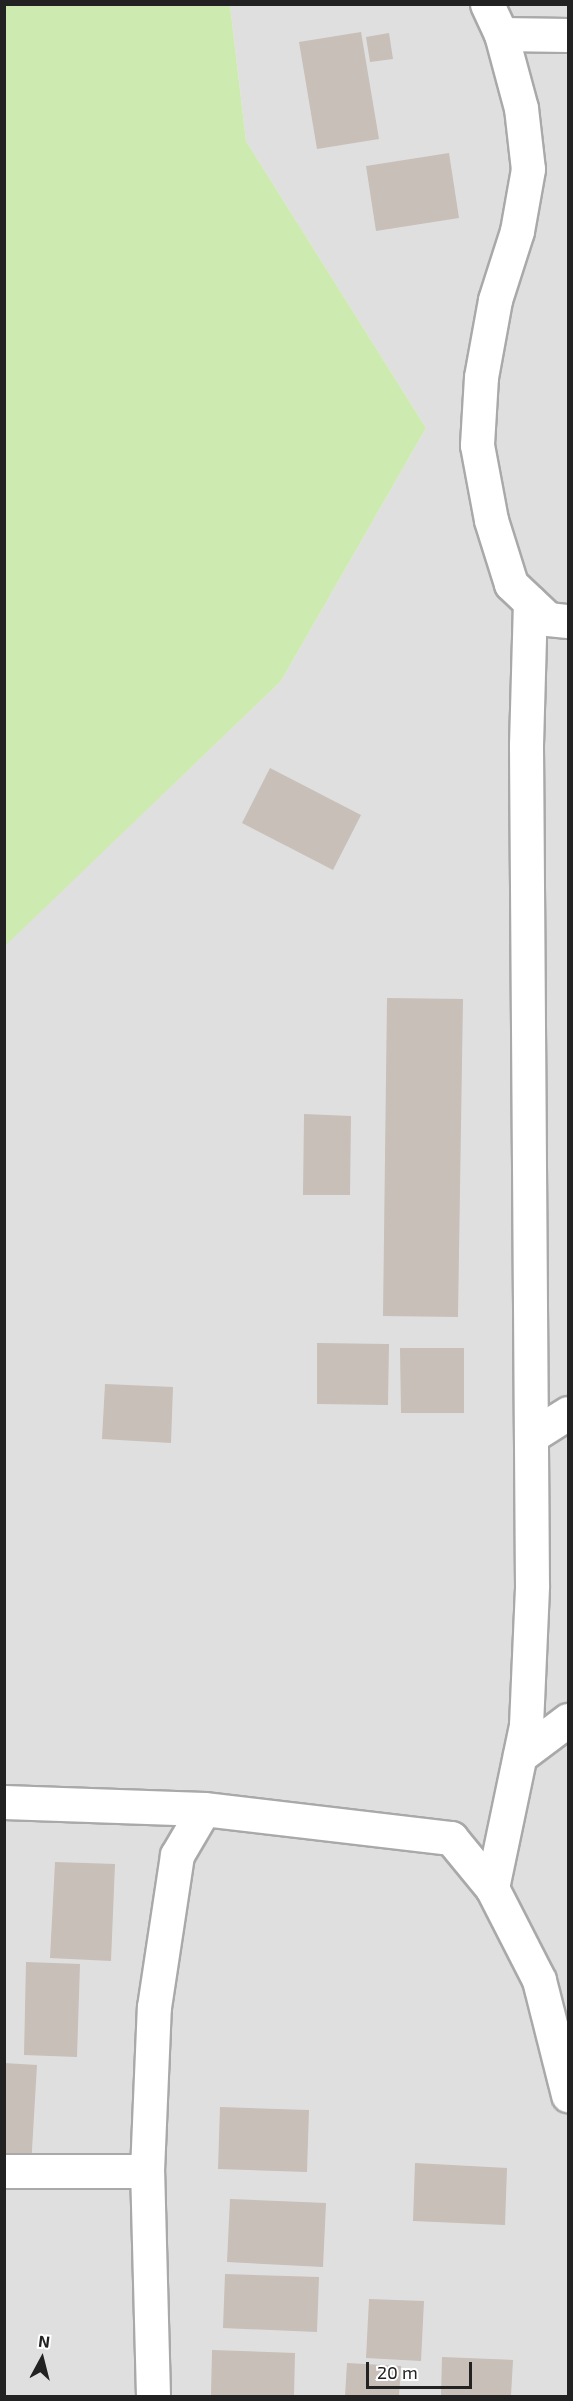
<!DOCTYPE html>
<html>
<head>
<meta charset="utf-8">
<style>
	body { margin:0 }
	#map { position:relative; width:573px; height:2401px; overflow:hidden; background:#f2efe9; font-family:"Exo 2",sans-serif }
	div>[style] { position:absolute }
	.residential>* { inset:0; background:#e0dfdf }
	.grass>* { inset:0; background:#cdebb0 }
	.building>* { inset:0; background:#c7bfb8 }
	.roads { filter:drop-shadow(2px 0 #a9a9a9) drop-shadow(-2px 0 #a9a9a9) drop-shadow(0 2px #a9a9a9) drop-shadow(0 -2px #a9a9a9) }
	.minor>* { height:33px; margin:-16.5px; padding:0 16.5px; transform-origin:16.5px; border-radius:16.5px; background:#fff }
	span { translate:-50% -50%; white-space:nowrap; text-align:center; line-height:1.15; -webkit-text-stroke:6px #fff; paint-order:stroke }
	.frame { position:absolute; inset:0; border:6px solid #222; pointer-events:none }
	.north { position:absolute; left:12px; top:2329px; width:60px; height:60px; -webkit-text-stroke:4px #fff; paint-order:stroke; rotate:7deg; font-size:16px; font-weight:700; line-height:24px; text-align:center; color:#222 }
	.north::after { content:''; display:block; margin:auto; width:21px; height:27px; background:#222; clip-path:polygon(50% 0,100% 100%,50% 72%,0 100%) }
	.scale { position:absolute; left:366px; top:2362px; width:106px; height:27px; box-sizing:border-box; border:3px solid #222; border-top:0; padding-left:8px; font-size:18px; line-height:21px; white-space:nowrap; color:#222; -webkit-text-stroke:4px #fff; paint-order:stroke }
</style>
</head>
<body>
<div id="map">
	<div class="residential">
		<i style="clip-path:polygon(230px 5px,568px 5px,568px 2396px,5px 2396px,4px 946px,281px 681px,426px 428px,246px 141px)"></i>
	</div>
	<div class="grass">
		<i style="clip-path:polygon(4px 5px,230px 5px,246px 141px,426px 428px,281px 681px,5px 946px)"></i>
	</div>
	<div class="building">
		<i style="clip-path:polygon(361px 32px,379px 139px,317px 149px,299px 42px)"></i>
		<i style="clip-path:polygon(389px 33px,393px 59px,370px 62px,366px 37px)"></i>
		<i style="clip-path:polygon(449px 153px,459px 218px,376px 231px,366px 166px)"></i>
		<i style="clip-path:polygon(270px 768px,361px 815px,333px 870px,242px 823px)"></i>
		<i style="clip-path:polygon(387px 998px,463px 999px,458px 1317px,383px 1316px)"></i>
		<i style="clip-path:polygon(304px 1114px,351px 1116px,350px 1195px,303px 1195px)"></i>
		<i style="clip-path:polygon(317px 1343px,389px 1344px,388px 1405px,317px 1404px)"></i>
		<i style="clip-path:polygon(400px 1348px,464px 1348px,464px 1413px,401px 1413px)"></i>
		<i style="clip-path:polygon(105px 1384px,173px 1387px,171px 1443px,102px 1439px)"></i>
		<i style="clip-path:polygon(55px 1862px,115px 1864px,111px 1961px,50px 1958px)"></i>
		<i style="clip-path:polygon(26px 1962px,80px 1964px,77px 2057px,24px 2055px)"></i>
		<i style="clip-path:polygon(4px 2063px,37px 2065px,31px 2167px,4px 2166px)"></i>
		<i style="clip-path:polygon(220px 2107px,309px 2110px,307px 2172px,218px 2169px)"></i>
		<i style="clip-path:polygon(415px 2163px,507px 2168px,505px 2225px,413px 2221px)"></i>
		<i style="clip-path:polygon(230px 2199px,326px 2203px,323px 2267px,227px 2262px)"></i>
		<i style="clip-path:polygon(225px 2274px,319px 2277px,317px 2332px,223px 2328px)"></i>
		<i style="clip-path:polygon(369px 2299px,424px 2301px,421px 2361px,366px 2358px)"></i>
		<i style="clip-path:polygon(212px 2350px,295px 2353px,294px 2396px,211px 2396px)"></i>
		<i style="clip-path:polygon(442px 2357px,513px 2360px,511px 2396px,441px 2396px)"></i>
		<i style="clip-path:polygon(347px 2363px,401px 2366px,399px 2396px,345px 2396px)"></i>
	</div>
	<div class="roads">
		<div class="minor">
			<i style="left:487px;top:4px;width:33px;rotate:65deg"></i>
			<i style="left:501px;top:34px;width:77px;rotate:74.9deg"></i>
			<i style="left:521px;top:108px;width:61px;rotate:83.5deg"></i>
			<i style="left:528px;top:169px;width:63px;rotate:100.1deg"></i>
			<i style="left:517px;top:231px;width:72px;rotate:107.7deg"></i>
			<i style="left:495px;top:300px;width:78px;rotate:100.3deg"></i>
			<i style="left:481px;top:377px;width:68px;rotate:93.4deg"></i>
			<i style="left:477px;top:445px;width:76px;rotate:79.4deg"></i>
			<i style="left:491px;top:520px;width:67px;rotate:72.6deg"></i>
			<i style="left:511px;top:584px;width:51px;rotate:43.4deg"></i>
			<i style="left:548px;top:619px;width:20px;rotate:6deg"></i>
			<i style="left:501px;top:34px;width:67px;rotate:0.9deg"></i>
			<i style="left:533px;top:1435px;width:41px;rotate:-32.2deg"></i>
			<i style="left:520px;top:1756px;width:60px;rotate:-36.9deg"></i>
			<i style="left:4px;top:1802px;width:200px;rotate:2deg"></i>
			<i style="left:204px;top:1809px;width:249px;rotate:6.7deg"></i>
			<i style="left:451px;top:1838px;width:65px;rotate:50.6deg"></i>
			<i style="left:492px;top:1888px;width:103px;rotate:62.9deg"></i>
			<i style="left:539px;top:1980px;width:119px;rotate:75.8deg"></i>
			<i style="left:492px;top:1888px;width:167px;rotate:-78.2deg"></i>
			<i style="left:526px;top:1725px;width:140px;rotate:-87.5deg"></i>
			<i style="left:532px;top:1585px;width:840px;rotate:-90.41deg"></i>
			<i style="left:526px;top:745px;width:143px;rotate:-88.4deg"></i>
			<i style="left:4px;top:2171px;width:143px"></i>
			<i style="left:153px;top:2396px;width:225px;rotate:-91.5deg"></i>
			<i style="left:147px;top:2171px;width:164px;rotate:-87.6deg"></i>
			<i style="left:154px;top:2007px;width:154px;rotate:-81.4deg"></i>
			<i style="left:177px;top:1855px;width:53px;rotate:-59.6deg"></i>
		</div>
	</div>
	<div class="frame"></div>
	<div class="north">N</div>
	<div class="scale">20 m</div>
</div>
</body>
</html>
